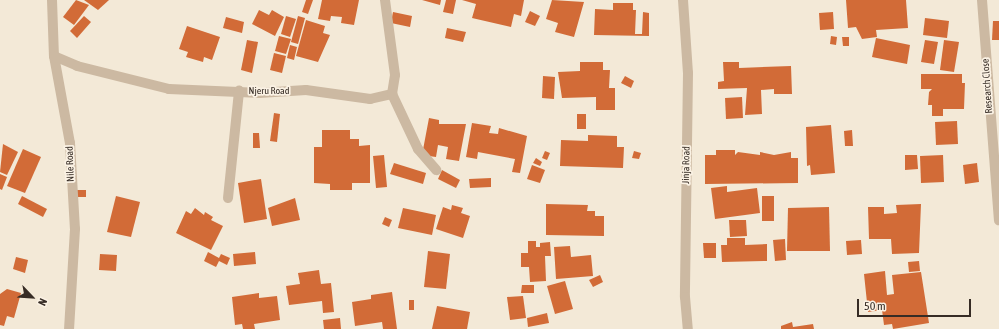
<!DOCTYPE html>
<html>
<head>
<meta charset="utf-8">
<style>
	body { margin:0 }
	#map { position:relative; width:999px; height:329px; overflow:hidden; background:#f3e9d7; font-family:"Asap Condensed",sans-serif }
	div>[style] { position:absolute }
	.building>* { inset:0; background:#d26b37 }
	.street>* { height:10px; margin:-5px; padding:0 5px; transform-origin:5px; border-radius:5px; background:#ccb9a2 }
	span { translate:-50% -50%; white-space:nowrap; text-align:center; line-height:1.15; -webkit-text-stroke:3.5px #fbf2e4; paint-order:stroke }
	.street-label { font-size:10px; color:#362c25 }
	.north { position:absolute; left:12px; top:277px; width:40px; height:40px; -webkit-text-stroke:3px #fbf2e4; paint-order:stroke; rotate:115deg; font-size:11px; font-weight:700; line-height:16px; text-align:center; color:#362c25 }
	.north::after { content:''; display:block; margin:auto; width:14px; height:18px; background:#362c25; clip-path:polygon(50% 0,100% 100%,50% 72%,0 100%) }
	.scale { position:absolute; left:857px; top:299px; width:114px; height:18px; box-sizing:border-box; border:2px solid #362c25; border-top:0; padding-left:5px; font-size:12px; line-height:14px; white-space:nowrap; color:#362c25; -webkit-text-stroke:3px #fbf2e4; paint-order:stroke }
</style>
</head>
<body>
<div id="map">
	<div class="building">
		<i style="clip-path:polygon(76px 0,89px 5px,74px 25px,63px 17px)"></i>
		<i style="clip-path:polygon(84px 0,109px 0,98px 10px)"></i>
		<i style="clip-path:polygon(306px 0,313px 0,308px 14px,302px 12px)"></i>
		<i style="clip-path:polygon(322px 0,359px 0,354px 25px,341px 23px,342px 17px,331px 16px,330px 21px,318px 19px)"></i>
		<i style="clip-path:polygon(422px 0,441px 0,440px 5px)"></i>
		<i style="clip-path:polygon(446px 0,456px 0,453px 14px,443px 12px)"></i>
		<i style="clip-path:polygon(462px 0,524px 0,521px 16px,514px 14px,511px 27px,472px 18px,476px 4px)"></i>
		<i style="clip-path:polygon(552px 0,584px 2px,574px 37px,555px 32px,558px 23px,546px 19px)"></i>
		<i style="clip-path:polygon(846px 0,906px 0,908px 28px,876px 30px,877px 37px,862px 39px,856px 27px,848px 28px)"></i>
		<i style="clip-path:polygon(613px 3px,633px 3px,633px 10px,636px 10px,635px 34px,642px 34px,643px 12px,649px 13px,649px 36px,594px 35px,595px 9px,613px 10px)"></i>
		<i style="clip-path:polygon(259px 10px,269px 15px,272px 10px,284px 17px,275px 36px,252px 24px)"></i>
		<i style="clip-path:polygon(530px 11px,540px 16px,535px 26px,525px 22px)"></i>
		<i style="clip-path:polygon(393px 12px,412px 16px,410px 27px,391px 23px)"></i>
		<i style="clip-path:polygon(833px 12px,834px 29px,820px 30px,819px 13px)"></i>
		<i style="clip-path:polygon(84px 16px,91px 22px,77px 38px,70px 31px)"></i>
		<i style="clip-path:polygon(286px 16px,296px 19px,290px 37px,281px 34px)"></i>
		<i style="clip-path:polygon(298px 16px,305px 18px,298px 44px,291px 42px)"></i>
		<i style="clip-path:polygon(226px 17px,244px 22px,242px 33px,223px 28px)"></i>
		<i style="clip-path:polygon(925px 18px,949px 21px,947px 38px,923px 35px)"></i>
		<i style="clip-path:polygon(306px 20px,325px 26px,323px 33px,330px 35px,318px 62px,296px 56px)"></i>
		<i style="clip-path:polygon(993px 21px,999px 21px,999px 40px,992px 40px)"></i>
		<i style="clip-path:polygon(187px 26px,220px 37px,212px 60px,204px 57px,203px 62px,186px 57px,188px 52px,179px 49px)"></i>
		<i style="clip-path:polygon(447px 28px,466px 32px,463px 42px,445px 38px)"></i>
		<i style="clip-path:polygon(279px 36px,291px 39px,286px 54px,275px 51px)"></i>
		<i style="clip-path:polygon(831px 36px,837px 37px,836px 45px,830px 44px)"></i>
		<i style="clip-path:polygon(842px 37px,849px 37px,849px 46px,843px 46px)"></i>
		<i style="clip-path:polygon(876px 38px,910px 45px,907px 64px,872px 57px)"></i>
		<i style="clip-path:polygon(247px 40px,258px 42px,252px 73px,241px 70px)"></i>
		<i style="clip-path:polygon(925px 40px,938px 42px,934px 64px,921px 62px)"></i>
		<i style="clip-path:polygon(944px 40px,959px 42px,954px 72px,940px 70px)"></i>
		<i style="clip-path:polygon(290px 45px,297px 47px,294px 60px,287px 58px)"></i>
		<i style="clip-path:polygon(274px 53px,286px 56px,282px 73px,270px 70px)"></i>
		<i style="clip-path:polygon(580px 62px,603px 62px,603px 70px,610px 70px,609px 88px,615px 88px,615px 110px,596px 110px,596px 97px,562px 98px,558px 72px,580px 71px)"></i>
		<i style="clip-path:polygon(723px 62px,739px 62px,739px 68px,791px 66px,792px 94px,774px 94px,774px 89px,761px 90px,762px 114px,745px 115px,747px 88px,718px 89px,718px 82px,724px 81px)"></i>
		<i style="clip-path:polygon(921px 74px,962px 74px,962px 83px,965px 83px,964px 109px,943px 109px,943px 116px,932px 116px,932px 105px,928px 105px,929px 92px,932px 89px,921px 89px)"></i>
		<i style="clip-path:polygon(543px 76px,555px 77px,554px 99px,542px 98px)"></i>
		<i style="clip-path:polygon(625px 76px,634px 81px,631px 88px,621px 83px)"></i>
		<i style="clip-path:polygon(742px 97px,743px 118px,726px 119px,725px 98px)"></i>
		<i style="clip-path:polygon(274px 113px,280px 114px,277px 142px,270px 141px)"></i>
		<i style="clip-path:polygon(577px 114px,586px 114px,586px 129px,577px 129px)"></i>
		<i style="clip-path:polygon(429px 118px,439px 120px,439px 124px,466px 124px,459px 161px,446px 159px,448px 147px,438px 145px,436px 157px,422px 155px)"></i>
		<i style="clip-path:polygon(957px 121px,958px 144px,936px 145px,935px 122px)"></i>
		<i style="clip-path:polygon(472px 123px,491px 126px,489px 133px,498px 134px,499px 128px,527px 136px,520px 173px,512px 172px,515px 159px,478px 152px,477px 159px,466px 157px)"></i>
		<i style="clip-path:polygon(831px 125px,835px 173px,811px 175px,810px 165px,807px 166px,806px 127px)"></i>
		<i style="clip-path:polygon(322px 130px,350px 130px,350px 139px,359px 139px,359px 146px,370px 145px,370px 183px,352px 183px,352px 190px,330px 190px,330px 184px,314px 183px,314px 147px,322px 147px)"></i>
		<i style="clip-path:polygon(852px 130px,853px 146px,845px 146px,844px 131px)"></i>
		<i style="clip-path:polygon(253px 133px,259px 133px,260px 148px,253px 148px)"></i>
		<i style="clip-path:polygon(588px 135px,617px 136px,617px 147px,624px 147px,623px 168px,560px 166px,561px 140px,588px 141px)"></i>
		<i style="clip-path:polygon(3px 144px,18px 152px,7px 175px,0 172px)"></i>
		<i style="clip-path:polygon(23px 149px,41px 157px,25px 193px,7px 186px)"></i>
		<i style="clip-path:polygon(716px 150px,735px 150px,735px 155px,738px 152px,760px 155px,760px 152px,774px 155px,791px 152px,791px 158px,798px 158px,798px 183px,705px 184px,705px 155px,716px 155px)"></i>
		<i style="clip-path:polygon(545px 151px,550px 153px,547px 160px,542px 158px)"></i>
		<i style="clip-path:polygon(634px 151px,641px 153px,639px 159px,632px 158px)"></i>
		<i style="clip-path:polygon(384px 155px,387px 187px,376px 188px,373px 156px)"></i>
		<i style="clip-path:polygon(905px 155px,917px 155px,918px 169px,905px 170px)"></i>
		<i style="clip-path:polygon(943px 155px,944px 182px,921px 183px,920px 156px)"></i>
		<i style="clip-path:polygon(536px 158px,542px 162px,540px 166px,533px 163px)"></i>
		<i style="clip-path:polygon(394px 163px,426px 173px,423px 184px,390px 174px)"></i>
		<i style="clip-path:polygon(977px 163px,979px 182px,965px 184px,963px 165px)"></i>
		<i style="clip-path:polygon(532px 165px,545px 170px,540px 183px,527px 179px)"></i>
		<i style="clip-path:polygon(442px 170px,460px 180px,456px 188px,438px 179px)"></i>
		<i style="clip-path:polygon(0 174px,7px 177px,2px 190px,0 189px)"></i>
		<i style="clip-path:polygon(491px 178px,491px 187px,470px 188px,469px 179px)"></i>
		<i style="clip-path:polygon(261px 179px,267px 219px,244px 223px,238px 183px)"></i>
		<i style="clip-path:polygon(727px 186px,727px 192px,757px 188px,760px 213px,715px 219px,711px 188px)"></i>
		<i style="clip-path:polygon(76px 190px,86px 190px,86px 197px,77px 197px)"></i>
		<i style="clip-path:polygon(22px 196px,47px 209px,43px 217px,18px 204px)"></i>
		<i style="clip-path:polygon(116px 196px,140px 202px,131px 237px,107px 232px)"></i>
		<i style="clip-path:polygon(762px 196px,774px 196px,774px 221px,762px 221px)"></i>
		<i style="clip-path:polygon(295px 198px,300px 220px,272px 226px,268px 208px)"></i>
		<i style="clip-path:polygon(546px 204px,588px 205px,587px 211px,595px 211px,595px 216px,604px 216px,604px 236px,546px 235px)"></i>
		<i style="clip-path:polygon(921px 204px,919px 253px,892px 254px,891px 239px,869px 239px,868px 207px,884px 207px,884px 214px,897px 213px,896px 205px)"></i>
		<i style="clip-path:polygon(452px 205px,463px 208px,461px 213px,470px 216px,463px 238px,436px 229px,443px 207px,451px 210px)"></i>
		<i style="clip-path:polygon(829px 207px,830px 251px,787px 251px,788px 208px)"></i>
		<i style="clip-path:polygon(195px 208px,204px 215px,205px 212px,213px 217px,211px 220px,223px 226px,211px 250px,176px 233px,186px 211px,191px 214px)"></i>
		<i style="clip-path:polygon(403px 208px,436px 215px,432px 235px,398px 228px)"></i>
		<i style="clip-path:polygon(385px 217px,392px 220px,389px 227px,382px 224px)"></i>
		<i style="clip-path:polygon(729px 220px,746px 220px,747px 236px,730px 237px)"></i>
		<i style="clip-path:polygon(727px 238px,745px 238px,745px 245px,767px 244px,767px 261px,722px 262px,721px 245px,727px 245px)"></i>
		<i style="clip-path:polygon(785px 239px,786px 260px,775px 261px,773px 240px)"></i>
		<i style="clip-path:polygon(861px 240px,862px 254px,847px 255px,846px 241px)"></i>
		<i style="clip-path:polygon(528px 241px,536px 241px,536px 247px,540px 247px,540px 243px,550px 242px,551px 256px,545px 256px,546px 281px,530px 282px,529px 267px,521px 267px,521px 253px,528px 253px)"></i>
		<i style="clip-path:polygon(703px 243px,716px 243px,716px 258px,704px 258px)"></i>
		<i style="clip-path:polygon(570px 246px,571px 257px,591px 255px,593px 276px,556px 279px,554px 247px)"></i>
		<i style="clip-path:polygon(428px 251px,450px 254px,446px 289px,424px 287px)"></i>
		<i style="clip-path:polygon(208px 252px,219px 258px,221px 254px,230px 258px,227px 265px,219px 261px,216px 267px,204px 261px)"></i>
		<i style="clip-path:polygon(255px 252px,256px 264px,234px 266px,233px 254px)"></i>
		<i style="clip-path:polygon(100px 254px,117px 255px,116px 271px,99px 270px)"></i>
		<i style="clip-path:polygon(16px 257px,28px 260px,25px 273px,13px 269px)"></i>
		<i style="clip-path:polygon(919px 261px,920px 271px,909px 272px,908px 262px)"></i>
		<i style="clip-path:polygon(319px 270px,321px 284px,331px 283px,334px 312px,323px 313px,322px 301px,289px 305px,286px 286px,300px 284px,298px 273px)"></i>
		<i style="clip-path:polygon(885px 271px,887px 295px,894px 294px,892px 275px,921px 272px,929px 323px,893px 329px,892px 324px,884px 325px,882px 310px,868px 312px,864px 274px)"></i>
		<i style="clip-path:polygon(600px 275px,603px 282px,593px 287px,589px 280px)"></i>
		<i style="clip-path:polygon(565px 281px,573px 309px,555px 314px,547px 286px)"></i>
		<i style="clip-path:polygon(522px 285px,534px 285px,534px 293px,521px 293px)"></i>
		<i style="clip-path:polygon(7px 289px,21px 293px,14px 318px,7px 316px,4px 326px,0 325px,0 294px)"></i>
		<i style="clip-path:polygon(392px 292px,397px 329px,383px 329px,382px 322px,355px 326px,352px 302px,371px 299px,371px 295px)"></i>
		<i style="clip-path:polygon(259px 293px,259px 298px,277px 296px,280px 320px,254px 324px,255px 329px,243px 329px,242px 324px,235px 325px,232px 297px)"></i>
		<i style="clip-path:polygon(523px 296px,526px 318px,510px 320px,507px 297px)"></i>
		<i style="clip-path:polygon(409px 300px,414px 300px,414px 310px,409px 310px)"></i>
		<i style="clip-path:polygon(437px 306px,470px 312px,467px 329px,432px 329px)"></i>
		<i style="clip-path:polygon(547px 313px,549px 323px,528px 327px,527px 318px)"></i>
		<i style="clip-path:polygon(340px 318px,341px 329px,324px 329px,323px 320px)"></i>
		<i style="clip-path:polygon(792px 322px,793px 327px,813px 324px,814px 329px,781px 329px,781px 326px)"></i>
	</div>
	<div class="street">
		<i style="left:52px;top:0;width:56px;rotate:88deg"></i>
		<i style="left:54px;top:56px;width:88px;rotate:79.6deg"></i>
		<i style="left:70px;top:143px;width:86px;rotate:86.7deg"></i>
		<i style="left:75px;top:229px;width:100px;rotate:93.4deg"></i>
		<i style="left:683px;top:0;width:73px;rotate:86.1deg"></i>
		<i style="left:688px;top:73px;width:224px;rotate:90.8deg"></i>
		<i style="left:685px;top:297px;width:32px;rotate:85deg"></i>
		<i style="left:982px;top:0;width:221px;rotate:85.6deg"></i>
		<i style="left:54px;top:56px;width:25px;rotate:23deg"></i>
		<i style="left:77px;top:66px;width:95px;rotate:14deg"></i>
		<i style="left:169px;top:89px;width:90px;rotate:2.5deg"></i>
		<i style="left:259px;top:93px;width:47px;rotate:-3.7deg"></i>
		<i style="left:306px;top:90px;width:65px;rotate:8deg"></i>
		<i style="left:370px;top:99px;width:23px;rotate:-13deg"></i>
		<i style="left:392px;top:94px;width:19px;rotate:-81deg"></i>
		<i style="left:395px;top:75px;width:76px;rotate:-97.6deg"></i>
		<i style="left:392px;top:94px;width:61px;rotate:64.7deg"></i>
		<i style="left:418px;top:149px;width:28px;rotate:49deg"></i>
		<i style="left:228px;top:198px;width:108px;rotate:-84.1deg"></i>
	</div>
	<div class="street-label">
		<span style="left:987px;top:86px;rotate:-94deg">Research Close</span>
		<span style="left:269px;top:91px">Njeru Road</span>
		<span style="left:70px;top:164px;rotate:-92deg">Nile Road</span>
		<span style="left:686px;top:165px;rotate:-89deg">Jinja Road</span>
	</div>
	<div class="north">N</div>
	<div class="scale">50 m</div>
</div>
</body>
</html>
